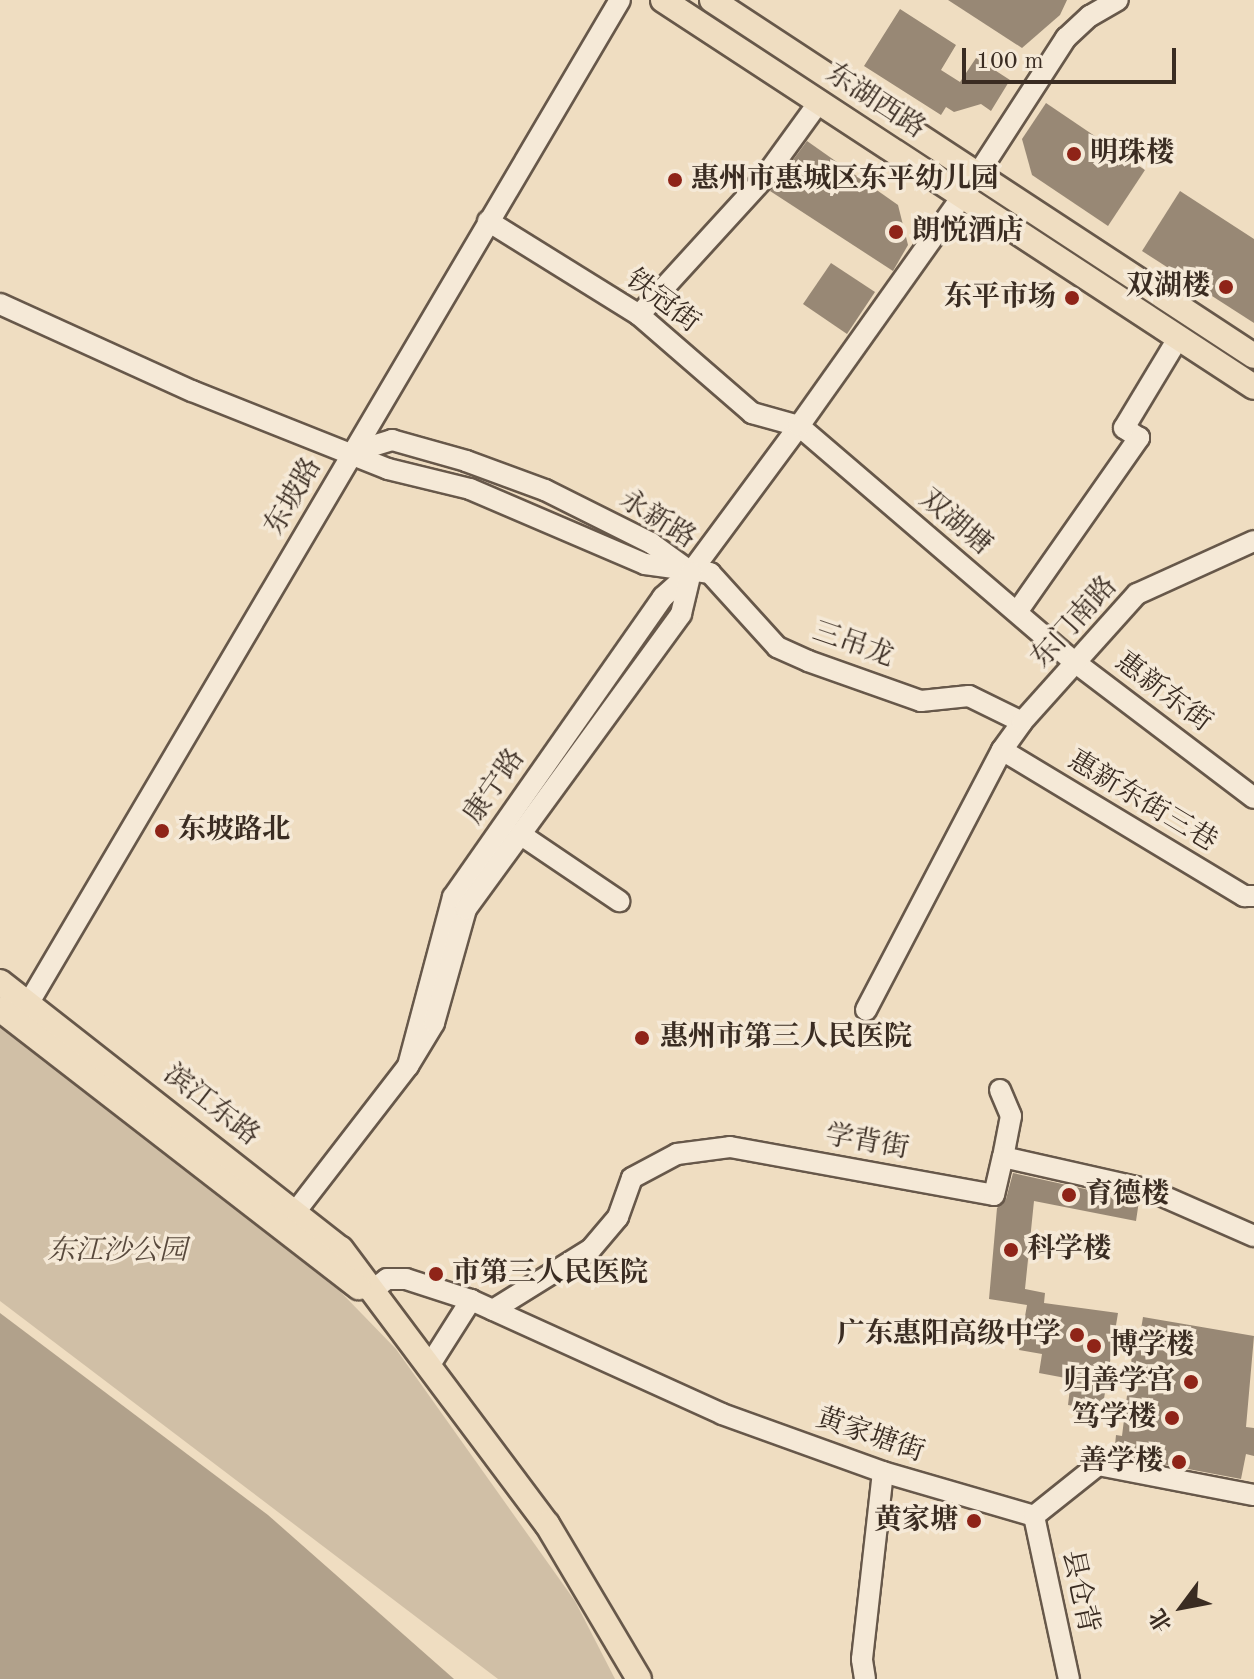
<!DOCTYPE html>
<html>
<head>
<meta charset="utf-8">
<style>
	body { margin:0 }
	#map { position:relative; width:1254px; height:1679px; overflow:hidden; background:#efddc1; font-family:"Old Standard TT","Noto Serif SC",serif }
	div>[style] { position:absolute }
	.green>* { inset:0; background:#d0bfa6 }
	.water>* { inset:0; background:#b1a18b }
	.building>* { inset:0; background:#988875 }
	.roads { filter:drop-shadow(2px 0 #67584a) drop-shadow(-2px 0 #67584a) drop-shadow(0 2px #67584a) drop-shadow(0 -2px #67584a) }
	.minor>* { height:20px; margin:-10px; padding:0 10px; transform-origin:10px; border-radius:10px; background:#f5e9d7 }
	.major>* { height:24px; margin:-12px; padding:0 12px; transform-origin:12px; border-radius:12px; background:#efddc1 }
	.dots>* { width:22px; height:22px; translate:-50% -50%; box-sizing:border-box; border:4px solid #f5e9d7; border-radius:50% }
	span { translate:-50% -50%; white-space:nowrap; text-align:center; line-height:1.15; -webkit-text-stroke:7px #f5e9d7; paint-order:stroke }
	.street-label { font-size:28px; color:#3a2c22 }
	.poi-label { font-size:28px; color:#3a2c22; font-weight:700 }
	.left { translate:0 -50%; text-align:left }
	.right { translate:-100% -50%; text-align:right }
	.park-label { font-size:28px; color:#58493c; font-style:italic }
	.north { position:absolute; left:1142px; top:1567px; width:80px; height:80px; -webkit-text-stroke:6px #f5e9d7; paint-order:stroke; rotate:238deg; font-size:22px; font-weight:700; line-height:32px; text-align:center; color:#3a2c22 }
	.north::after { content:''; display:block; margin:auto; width:28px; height:36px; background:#3a2c22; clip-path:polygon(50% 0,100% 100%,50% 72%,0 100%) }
	.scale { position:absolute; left:962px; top:48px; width:214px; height:36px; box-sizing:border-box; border:4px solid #3a2c22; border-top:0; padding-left:10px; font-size:24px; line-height:28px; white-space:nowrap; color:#3a2c22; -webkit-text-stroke:6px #f5e9d7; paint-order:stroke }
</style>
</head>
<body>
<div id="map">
	<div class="green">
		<i style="clip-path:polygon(0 1021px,330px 1281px,396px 1349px,575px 1601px,615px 1679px,498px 1679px,0 1301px)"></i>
	</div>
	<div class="water">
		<i style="clip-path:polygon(0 1313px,268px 1515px,454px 1679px,0 1679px)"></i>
	</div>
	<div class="building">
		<i style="clip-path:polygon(948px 0,1067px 0,1060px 15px,1022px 48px)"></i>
		<i style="clip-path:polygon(900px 9px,956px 45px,941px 70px,960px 82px,976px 58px,1010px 80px,991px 111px,981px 104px,954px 112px,946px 107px,941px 115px,864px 66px)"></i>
		<i style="clip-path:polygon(1046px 103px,1145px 170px,1108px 226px,1032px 175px,1022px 139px)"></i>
		<i style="clip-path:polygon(807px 141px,898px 205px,908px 245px,893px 271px,770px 191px)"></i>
		<i style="clip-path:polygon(1180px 191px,1254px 239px,1254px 323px,1142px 251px)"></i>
		<i style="clip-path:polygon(831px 263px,875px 292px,847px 334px,803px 304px)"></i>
		<i style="clip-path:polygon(1013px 1173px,1139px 1201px,1136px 1221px,1034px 1201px,1025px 1289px,1045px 1293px,1044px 1303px,1118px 1313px,1102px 1411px,1068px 1405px,1071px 1379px,1039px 1373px,1042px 1354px,1019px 1350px,1027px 1305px,989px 1299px,997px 1208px,1006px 1199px)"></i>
		<i style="clip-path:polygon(1143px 1317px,1254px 1336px,1246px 1427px,1254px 1428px,1254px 1456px,1246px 1454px,1241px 1479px,1114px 1455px,1116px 1435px,1122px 1436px,1133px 1347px,1138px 1348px)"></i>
	</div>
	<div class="roads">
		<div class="minor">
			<i style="left:488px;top:221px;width:178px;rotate:31.9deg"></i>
			<i style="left:639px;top:315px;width:150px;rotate:40.9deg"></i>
			<i style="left:752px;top:413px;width:49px;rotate:15.5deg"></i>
			<i style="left:799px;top:426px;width:365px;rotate:40.6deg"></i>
			<i style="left:1076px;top:663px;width:223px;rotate:37.2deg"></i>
			<i style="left:0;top:304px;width:211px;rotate:24.4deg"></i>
			<i style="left:192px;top:391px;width:211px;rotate:21.7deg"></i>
			<i style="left:388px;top:469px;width:84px;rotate:13.7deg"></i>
			<i style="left:470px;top:489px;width:190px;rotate:23.2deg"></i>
			<i style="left:645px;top:564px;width:66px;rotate:7.9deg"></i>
			<i style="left:710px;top:573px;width:100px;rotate:47.8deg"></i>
			<i style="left:777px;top:647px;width:34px;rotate:24deg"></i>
			<i style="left:808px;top:661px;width:120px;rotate:19.5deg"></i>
			<i style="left:921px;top:701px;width:48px;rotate:-5.9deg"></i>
			<i style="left:969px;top:696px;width:59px;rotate:26.1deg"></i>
			<i style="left:639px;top:315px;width:185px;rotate:-47.6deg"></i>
			<i style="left:764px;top:178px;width:94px;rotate:-54.1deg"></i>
			<i style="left:353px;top:452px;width:41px;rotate:-17.1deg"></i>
			<i style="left:392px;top:440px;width:77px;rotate:15.8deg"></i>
			<i style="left:466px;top:461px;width:84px;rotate:20.2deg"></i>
			<i style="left:545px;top:490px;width:119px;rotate:26.6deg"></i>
			<i style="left:651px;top:543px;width:46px;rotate:36.1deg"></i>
			<i style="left:1017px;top:612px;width:213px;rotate:-55deg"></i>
			<i style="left:1139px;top:438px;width:18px;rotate:-146deg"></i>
			<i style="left:1124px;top:428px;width:106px;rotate:-58.9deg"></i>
			<i style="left:1002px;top:750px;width:283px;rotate:31.1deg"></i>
			<i style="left:1244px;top:896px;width:10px"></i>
			<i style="left:520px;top:834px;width:120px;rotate:34.1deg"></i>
			<i style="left:866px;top:1010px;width:293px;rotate:-62.4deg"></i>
			<i style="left:1002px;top:750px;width:34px;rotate:-54deg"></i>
			<i style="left:1022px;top:722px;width:172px;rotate:-48.1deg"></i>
			<i style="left:1137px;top:594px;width:128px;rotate:-24.4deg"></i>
			<i style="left:21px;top:1016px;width:1179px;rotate:-59.48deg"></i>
			<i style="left:408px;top:1066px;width:175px;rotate:-75.1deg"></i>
			<i style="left:453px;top:897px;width:366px;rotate:-55deg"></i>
			<i style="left:663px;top:597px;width:38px;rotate:-42deg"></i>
			<i style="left:691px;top:572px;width:182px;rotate:-53.5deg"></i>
			<i style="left:799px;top:426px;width:305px;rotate:-54.6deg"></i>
			<i style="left:976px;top:177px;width:166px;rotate:-57.1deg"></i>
			<i style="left:1066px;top:38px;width:33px;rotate:-43deg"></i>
			<i style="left:1090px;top:16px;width:32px;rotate:-30deg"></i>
			<i style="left:1000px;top:1090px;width:28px;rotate:67deg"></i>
			<i style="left:1011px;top:1116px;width:42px;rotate:101deg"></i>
			<i style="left:296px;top:1211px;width:183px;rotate:-52.3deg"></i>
			<i style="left:408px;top:1066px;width:50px;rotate:-58.8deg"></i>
			<i style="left:434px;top:1023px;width:118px;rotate:-74.3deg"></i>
			<i style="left:466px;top:909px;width:365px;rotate:-53.9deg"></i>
			<i style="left:681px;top:614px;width:43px;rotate:-76.6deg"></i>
			<i style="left:373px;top:1290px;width:18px;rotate:-38deg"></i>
			<i style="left:387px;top:1279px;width:19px"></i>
			<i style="left:406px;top:1279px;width:68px;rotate:17.9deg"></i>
			<i style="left:471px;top:1300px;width:276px;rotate:24.4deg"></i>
			<i style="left:722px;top:1414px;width:171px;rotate:19.8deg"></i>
			<i style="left:883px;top:1472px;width:157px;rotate:16.2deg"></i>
			<i style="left:493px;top:1310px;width:115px;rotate:-31.9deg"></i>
			<i style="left:591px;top:1249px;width:42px;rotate:-49.8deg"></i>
			<i style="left:618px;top:1217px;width:41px;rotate:-70.3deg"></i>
			<i style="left:632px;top:1178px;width:51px;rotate:-28.1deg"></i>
			<i style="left:677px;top:1154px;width:53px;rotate:-7.5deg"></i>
			<i style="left:730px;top:1147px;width:268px;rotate:10.3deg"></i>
			<i style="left:994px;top:1195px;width:39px;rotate:-77deg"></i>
			<i style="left:1003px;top:1157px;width:150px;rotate:12.7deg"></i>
			<i style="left:1149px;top:1190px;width:115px;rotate:23.7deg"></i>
			<i style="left:431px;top:1363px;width:75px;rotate:-57.6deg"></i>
			<i style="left:1034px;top:1516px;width:82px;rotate:-38.6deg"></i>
			<i style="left:1098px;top:1465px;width:159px;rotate:10.9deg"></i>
			<i style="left:1034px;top:1516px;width:167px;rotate:77.9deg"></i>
			<i style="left:865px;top:1679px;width:20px;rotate:-99deg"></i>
			<i style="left:862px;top:1659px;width:188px;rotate:-83.6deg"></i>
		</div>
		<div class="major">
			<i style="left:663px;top:0;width:706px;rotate:33.22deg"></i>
			<i style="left:712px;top:0;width:648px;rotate:33.3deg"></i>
			<i style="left:0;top:982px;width:433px;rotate:38.1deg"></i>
			<i style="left:341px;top:1249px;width:344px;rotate:53.2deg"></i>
			<i style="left:547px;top:1524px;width:180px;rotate:59.3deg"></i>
			<i style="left:0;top:1009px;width:454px;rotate:37.8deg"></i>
		</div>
	</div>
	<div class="dots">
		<i style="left:1074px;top:154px;background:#8f2418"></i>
		<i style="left:675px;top:180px;background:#8f2418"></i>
		<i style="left:896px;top:232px;background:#8f2418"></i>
		<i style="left:1226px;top:287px;background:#8f2418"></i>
		<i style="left:1072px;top:298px;background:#8f2418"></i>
		<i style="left:162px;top:831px;background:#8f2418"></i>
		<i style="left:642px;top:1038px;background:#8f2418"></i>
		<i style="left:1069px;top:1195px;background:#8f2418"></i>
		<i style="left:1011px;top:1250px;background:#8f2418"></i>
		<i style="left:436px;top:1274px;background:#8f2418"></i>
		<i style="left:1077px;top:1335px;background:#8f2418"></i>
		<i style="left:1094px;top:1346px;background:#8f2418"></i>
		<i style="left:1191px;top:1382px;background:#8f2418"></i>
		<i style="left:1172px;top:1418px;background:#8f2418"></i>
		<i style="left:1179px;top:1462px;background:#8f2418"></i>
		<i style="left:974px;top:1521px;background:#8f2418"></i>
	</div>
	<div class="street-label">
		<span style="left:875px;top:102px;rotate:33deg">东湖西路</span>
		<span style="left:662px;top:302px;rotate:37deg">铁冠街</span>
		<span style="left:294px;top:497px;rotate:-60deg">东坡路</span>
		<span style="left:657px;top:520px;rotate:32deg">永新路</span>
		<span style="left:955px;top:523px;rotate:40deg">双湖塘</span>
		<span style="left:1075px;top:623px;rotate:-48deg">东门南路</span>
		<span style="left:853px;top:645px;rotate:19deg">三吊龙</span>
		<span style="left:1163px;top:693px;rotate:37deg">惠新东街</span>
		<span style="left:495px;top:787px;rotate:-55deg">康宁路</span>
		<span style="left:1142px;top:802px;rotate:31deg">惠新东街三巷</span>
		<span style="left:211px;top:1106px;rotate:38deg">滨江东路</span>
		<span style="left:867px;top:1143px;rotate:10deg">学背街</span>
		<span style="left:870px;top:1436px;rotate:19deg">黄家塘街</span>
		<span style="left:1079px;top:1592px;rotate:78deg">县仓背</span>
	</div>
	<div class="poi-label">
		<span class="left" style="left:1090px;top:154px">明珠楼</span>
		<span class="left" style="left:691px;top:180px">惠州市惠城区东平幼儿园</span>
		<span class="left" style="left:912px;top:232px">朗悦酒店</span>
		<span class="right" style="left:1210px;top:287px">双湖楼</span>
		<span class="right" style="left:1056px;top:298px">东平市场</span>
		<span class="left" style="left:178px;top:831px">东坡路北</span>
		<span class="left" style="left:660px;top:1038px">惠州市第三人民医院</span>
		<span class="left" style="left:1085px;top:1195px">育德楼</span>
		<span class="left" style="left:1027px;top:1250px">科学楼</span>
		<span class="left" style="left:452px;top:1274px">市第三人民医院</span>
		<span class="right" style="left:1061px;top:1335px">广东惠阳高级中学</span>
		<span class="left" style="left:1110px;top:1346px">博学楼</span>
		<span class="right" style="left:1175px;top:1382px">归善学宫</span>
		<span class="right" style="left:1156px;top:1418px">笃学楼</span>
		<span class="right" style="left:1163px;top:1462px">善学楼</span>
		<span class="right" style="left:958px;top:1521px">黄家塘</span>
	</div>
	<div class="park-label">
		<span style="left:117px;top:1252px">东江沙公园</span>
	</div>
	<div class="north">北</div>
	<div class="scale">100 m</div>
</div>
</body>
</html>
